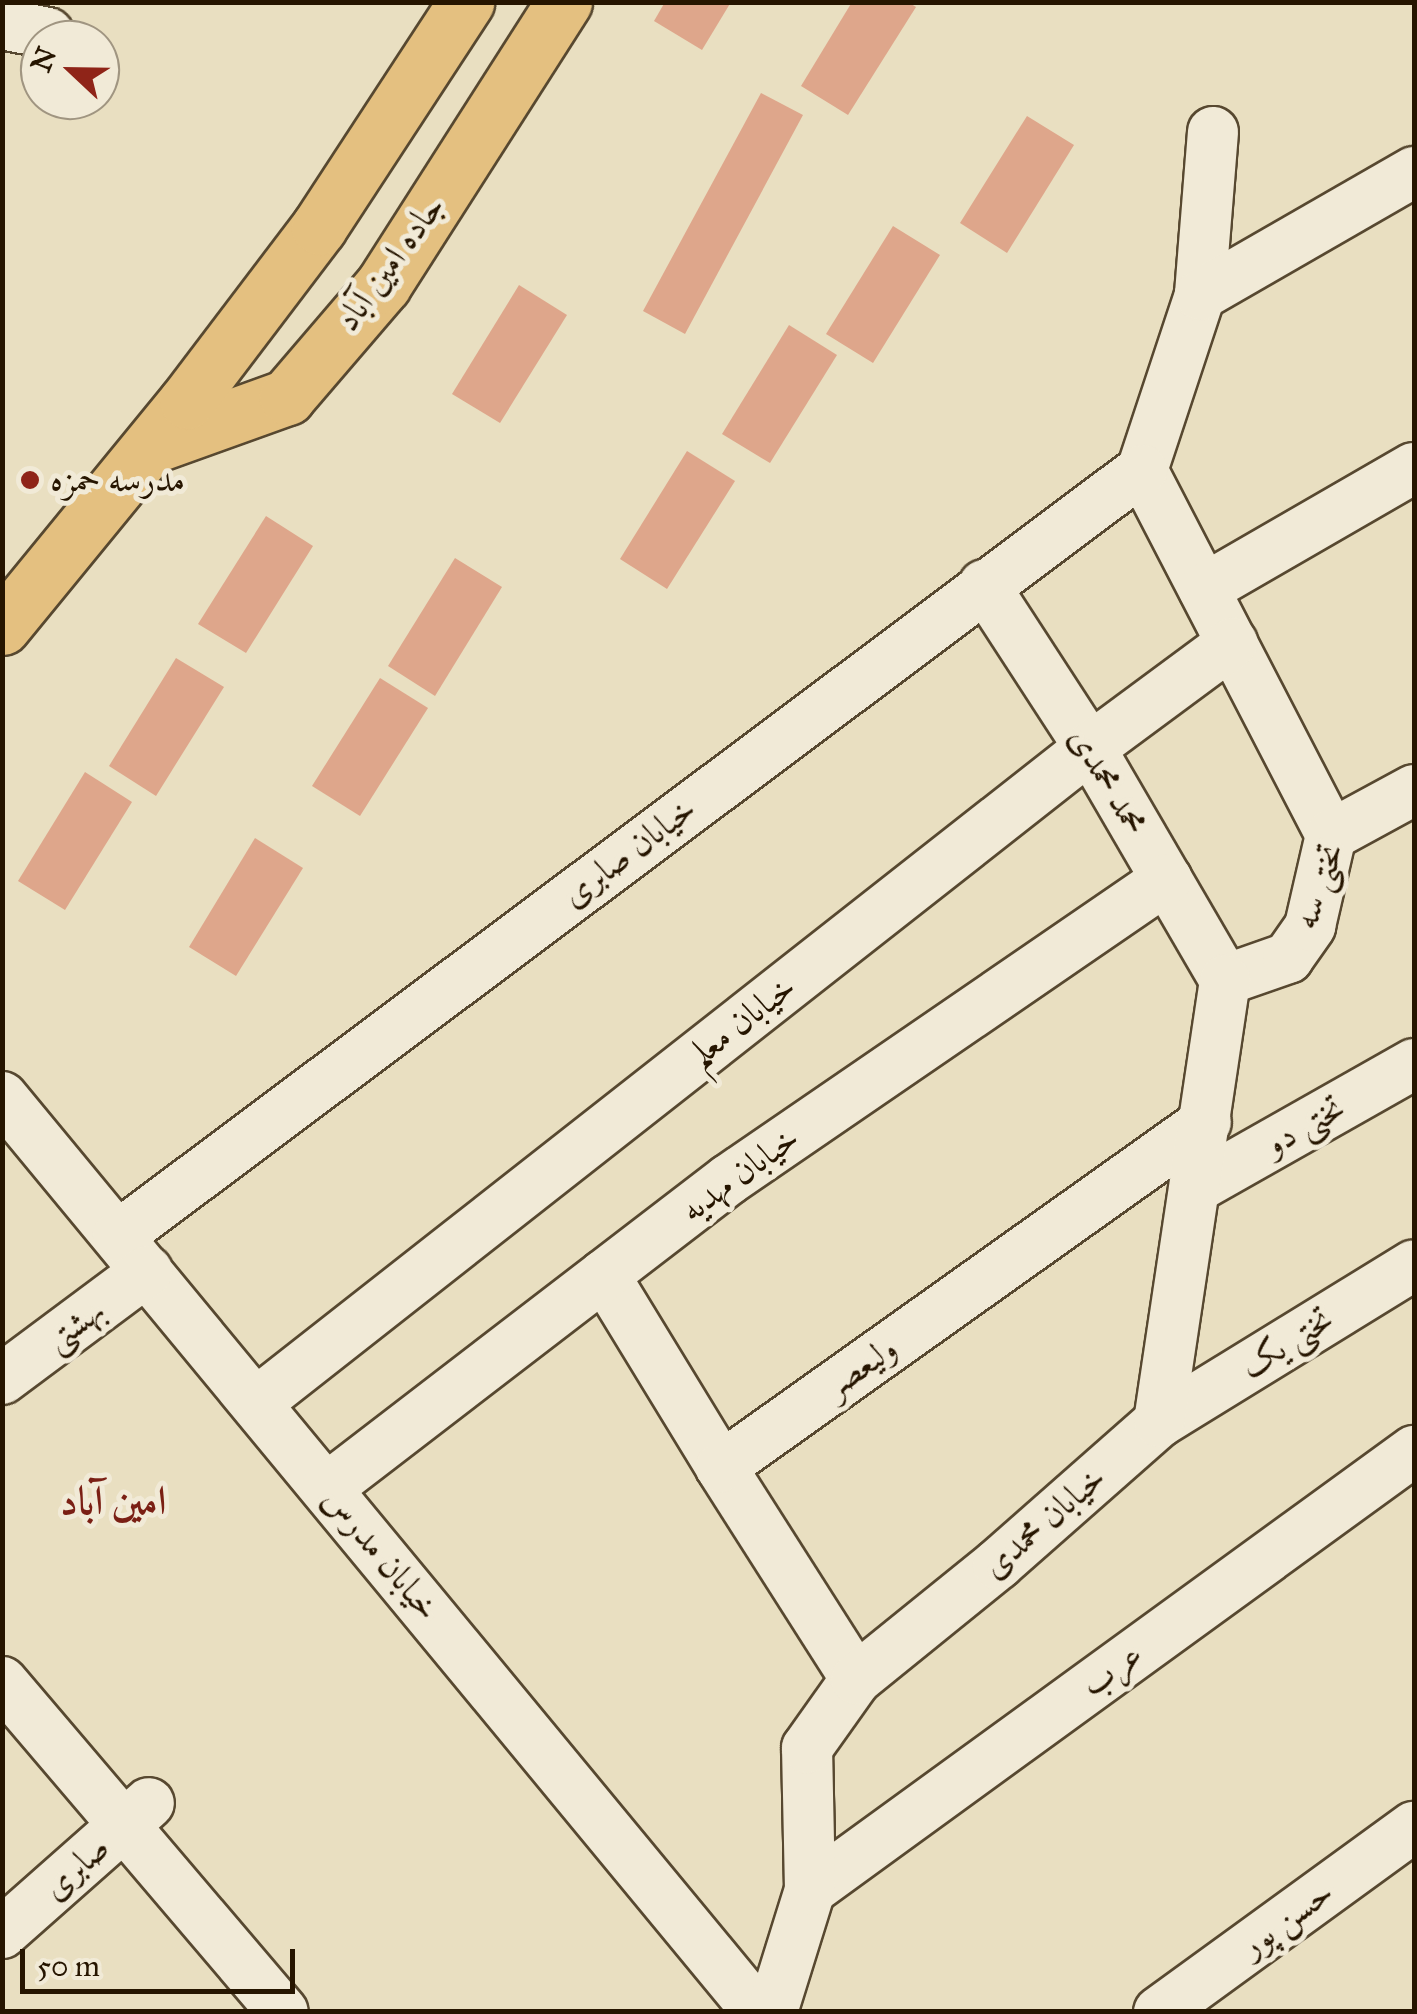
<!DOCTYPE html>
<html>
<head>
<meta charset="utf-8">
<style>
	body { margin:0 }
	#map { position:relative; width:1417px; height:2014px; overflow:hidden; background:#e9dfc1; font-family:"IM FELL Great Primer",Amiri,serif }
	div>[style] { position:absolute }
	.building>* { inset:0; background:#dea68b }
	.roads { filter:drop-shadow(2px 0 #574830) drop-shadow(-2px 0 #574830) drop-shadow(0 2px #574830) drop-shadow(0 -2px #574830) }
	.minor>* { height:50px; margin:-25px; padding:0 25px; transform-origin:25px; border-radius:25px; background:#f1ead7 }
	.major>* { height:55px; margin:-27.5px; padding:0 27.5px; transform-origin:27.5px; border-radius:27.5px; background:#e4c080 }
	.dots>* { width:28px; height:28px; translate:-50% -50%; box-sizing:border-box; border:5px solid #f1ead7; border-radius:50% }
	span { translate:-50% -50%; white-space:nowrap; text-align:center; line-height:1.15; -webkit-text-stroke:10px #f1ead7; paint-order:stroke }
	.street-label { font-size:35px; color:#261500 }
	.poi-label { font-size:35px; color:#261500 }
	.left { translate:0 -50%; text-align:left }
	.quarter-label { font-size:40px; color:#7a1f14; font-weight:700 }
	.frame { position:absolute; inset:0; border:5px solid #261500; pointer-events:none }
	.north { position:absolute; left:20px; top:20px; width:100px; height:100px; box-sizing:border-box; background:#f1ead7; border:2px solid #a09581; border-radius:50%; rotate:292deg; font-size:28px; font-weight:700; line-height:40px; text-align:center; color:#261500 }
	.north::after { content:''; display:block; margin:auto; width:35px; height:45px; background:#8f2418; clip-path:polygon(50% 0,100% 100%,50% 72%,0 100%) }
	.scale { position:absolute; left:20px; top:1949px; width:275px; height:45px; box-sizing:border-box; border:5px solid #261500; border-top:0; padding-left:12px; font-size:30px; line-height:35px; white-space:nowrap; color:#261500; -webkit-text-stroke:8px #f1ead7; paint-order:stroke }
</style>
</head>
<body>
<div id="map">
	<div class="building">
		<i style="clip-path:polygon(665px 2px,731px 2px,702px 50px,654px 21px)"></i>
		<i style="clip-path:polygon(852px 2px,908px 2px,916px 7px,848px 115px,801px 86px)"></i>
		<i style="clip-path:polygon(761px 93px,803px 115px,685px 334px,643px 311px)"></i>
		<i style="clip-path:polygon(1027px 116px,1074px 145px,1007px 253px,960px 223px)"></i>
		<i style="clip-path:polygon(893px 226px,940px 255px,873px 363px,826px 334px)"></i>
		<i style="clip-path:polygon(519px 285px,567px 315px,500px 423px,452px 394px)"></i>
		<i style="clip-path:polygon(789px 325px,837px 355px,770px 463px,722px 434px)"></i>
		<i style="clip-path:polygon(687px 451px,735px 481px,667px 589px,620px 559px)"></i>
		<i style="clip-path:polygon(266px 516px,313px 546px,246px 653px,198px 624px)"></i>
		<i style="clip-path:polygon(455px 558px,502px 587px,435px 696px,388px 666px)"></i>
		<i style="clip-path:polygon(176px 658px,224px 687px,156px 796px,109px 766px)"></i>
		<i style="clip-path:polygon(380px 678px,428px 708px,360px 816px,312px 786px)"></i>
		<i style="clip-path:polygon(85px 772px,132px 802px,65px 910px,18px 881px)"></i>
		<i style="clip-path:polygon(255px 838px,303px 868px,236px 976px,189px 947px)"></i>
	</div>
	<div class="roads">
		<div class="minor">
			<i style="left:2px;top:24px;width:47px;rotate:11.1deg"></i>
			<i style="left:1213px;top:132px;width:164px;rotate:94.6deg"></i>
			<i style="left:1200px;top:295px;width:184px;rotate:108.3deg"></i>
			<i style="left:1142px;top:470px;width:411px;rotate:62.6deg"></i>
			<i style="left:1200px;top:295px;width:247px;rotate:-29.9deg"></i>
			<i style="left:984px;top:585px;width:194px;rotate:57deg"></i>
			<i style="left:1090px;top:748px;width:268px;rotate:59.8deg"></i>
			<i style="left:1204px;top:589px;width:242px;rotate:-30deg"></i>
			<i style="left:1225px;top:980px;width:67px;rotate:-19.2deg"></i>
			<i style="left:1288px;top:958px;width:39px;rotate:-55deg"></i>
			<i style="left:1310px;top:926px;width:93px;rotate:-77deg"></i>
			<i style="left:1331px;top:835px;width:94px;rotate:-28.5deg"></i>
			<i style="left:2px;top:1097px;width:1187px;rotate:50.44deg"></i>
			<i style="left:1195px;top:1188px;width:252px;rotate:-29.5deg"></i>
			<i style="left:118px;top:1236px;width:1279px;rotate:-36.8deg"></i>
			<i style="left:604px;top:1275px;width:225px;rotate:58.6deg"></i>
			<i style="left:2px;top:1379px;width:181px;rotate:-36.7deg"></i>
			<i style="left:256px;top:1403px;width:1060px;rotate:-38.15deg"></i>
			<i style="left:1090px;top:748px;width:177px;rotate:-36.5deg"></i>
			<i style="left:1159px;top:1422px;width:299px;rotate:-31.6deg"></i>
			<i style="left:327px;top:1488px;width:506px;rotate:-37.53deg"></i>
			<i style="left:728px;top:1180px;width:532px;rotate:-34.44deg"></i>
			<i style="left:856px;top:1679px;width:251px;rotate:-122.5deg"></i>
			<i style="left:721px;top:1467px;width:595px;rotate:-35.43deg"></i>
			<i style="left:2px;top:1682px;width:433px;rotate:49.6deg"></i>
			<i style="left:810px;top:1890px;width:747px;rotate:-36.01deg"></i>
			<i style="left:2px;top:1933px;width:196px;rotate:-41.5deg"></i>
			<i style="left:772px;top:2012px;width:128px;rotate:-72.7deg"></i>
			<i style="left:810px;top:1890px;width:142px;rotate:-91.2deg"></i>
			<i style="left:807px;top:1748px;width:85px;rotate:-54.6deg"></i>
			<i style="left:856px;top:1679px;width:183px;rotate:-39deg"></i>
			<i style="left:998px;top:1564px;width:215px;rotate:-41.4deg"></i>
			<i style="left:1159px;top:1422px;width:447px;rotate:-81.5deg"></i>
			<i style="left:1159px;top:2012px;width:315px;rotate:-36deg"></i>
		</div>
		<div class="major">
			<i style="left:151px;top:446px;width:145px;rotate:-19.8deg"></i>
			<i style="left:287px;top:397px;width:148px;rotate:-49.4deg"></i>
			<i style="left:383px;top:285px;width:336px;rotate:-57.4deg"></i>
			<i style="left:2px;top:627px;width:292px;rotate:-50.7deg"></i>
			<i style="left:187px;top:401px;width:218px;rotate:-52.8deg"></i>
			<i style="left:319px;top:227px;width:269px;rotate:-56.8deg"></i>
		</div>
	</div>
	<div class="dots">
		<i style="left:30px;top:480px;background:#8f2418"></i>
	</div>
	<div class="street-label">
		<span style="left:390px;top:263px;rotate:-54deg">جاده امین آباد</span>
		<span style="left:1108px;top:781px;rotate:59deg">محمد محمدی</span>
		<span style="left:629px;top:852px;rotate:-37deg">خیابان صابری</span>
		<span style="left:1319px;top:886px;rotate:-70deg">تختی سه</span>
		<span style="left:742px;top:1021px;rotate:-38deg">خیابان معلم</span>
		<span style="left:1305px;top:1126px;rotate:-29deg">تختی دو</span>
		<span style="left:740px;top:1174px;rotate:-36deg">خیابان مهدیه</span>
		<span style="left:75px;top:1325px;rotate:-37deg">بهشتی</span>
		<span style="left:1287px;top:1343px;rotate:-32deg">تختی یک</span>
		<span style="left:861px;top:1367px;rotate:-35deg">ولیعصر</span>
		<span style="left:1044px;top:1522px;rotate:-41deg">خیابان محمدی</span>
		<span style="left:381px;top:1554px;rotate:50deg">خیابان مدرس</span>
		<span style="left:1112px;top:1670px;rotate:-36deg">عرب</span>
		<span style="left:76px;top:1868px;rotate:-42deg">صابری</span>
		<span style="left:1287px;top:1919px;rotate:-36deg">حسن پور</span>
	</div>
	<div class="poi-label">
		<span class="left" style="left:50px;top:480px">مدرسه حمزه</span>
	</div>
	<div class="quarter-label">
		<span style="left:113px;top:1501px">امین آباد</span>
	</div>
	<div class="frame"></div>
	<div class="north">N</div>
	<div class="scale">50 m</div>
</div>
</body>
</html>
